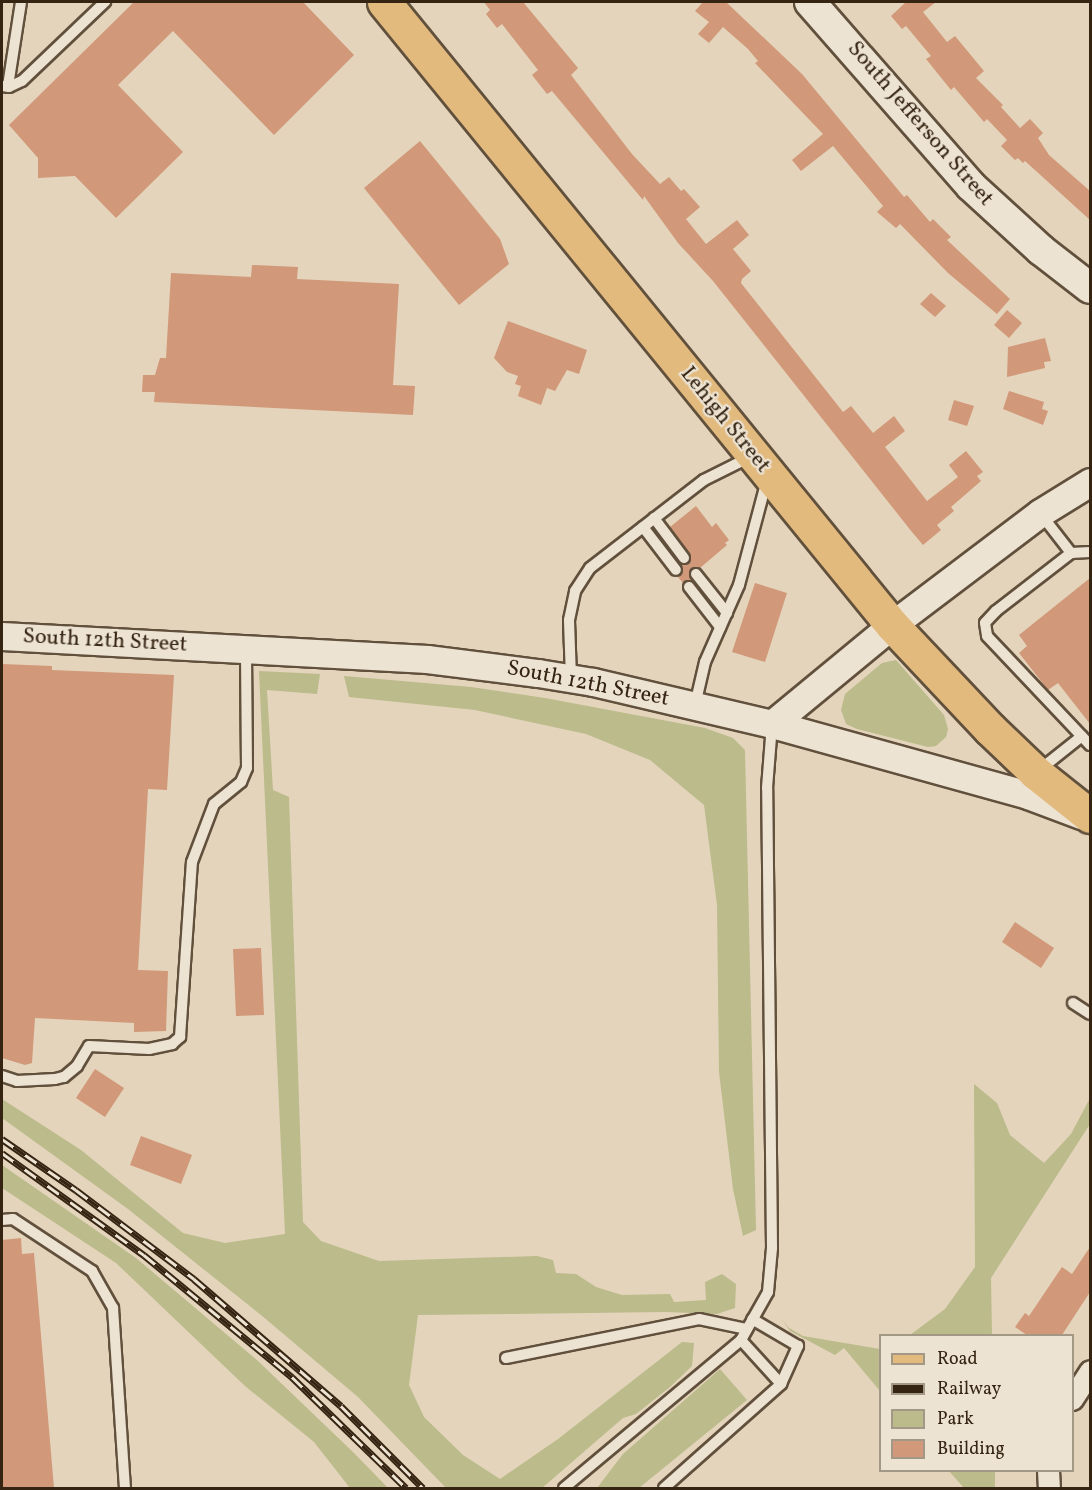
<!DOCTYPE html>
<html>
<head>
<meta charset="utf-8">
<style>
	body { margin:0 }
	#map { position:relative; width:1092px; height:1490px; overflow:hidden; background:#e4d4bb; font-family:Vollkorn,serif }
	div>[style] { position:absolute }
	.green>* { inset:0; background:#bbbb8b }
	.building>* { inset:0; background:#d19879 }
	.roads { filter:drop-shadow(2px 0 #61503c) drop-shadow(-2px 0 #61503c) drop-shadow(0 2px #61503c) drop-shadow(0 -2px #61503c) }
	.service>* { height:10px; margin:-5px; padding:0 5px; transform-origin:5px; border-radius:5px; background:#ede3d3 }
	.minor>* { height:21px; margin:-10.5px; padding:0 10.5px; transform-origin:10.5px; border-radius:10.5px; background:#ede3d3 }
	.tertiary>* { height:27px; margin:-13.5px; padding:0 13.5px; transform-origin:13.5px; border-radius:13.5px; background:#ede3d3 }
	.secondary>* { height:30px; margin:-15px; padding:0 15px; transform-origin:15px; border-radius:15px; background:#ede3d3 }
	.primary>* { height:33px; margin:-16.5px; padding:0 16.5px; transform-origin:16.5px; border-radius:16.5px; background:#e2ba7e }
	.rail>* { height:7px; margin-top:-3.5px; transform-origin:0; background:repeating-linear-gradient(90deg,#ede3d3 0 14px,#352412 0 28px); box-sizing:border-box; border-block:2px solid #352412 }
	span { translate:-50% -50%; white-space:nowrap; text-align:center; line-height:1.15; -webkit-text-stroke:4.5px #ede3d3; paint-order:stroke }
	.street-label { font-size:22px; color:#352412 }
	.frame { position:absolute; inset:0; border:3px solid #352412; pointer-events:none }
	.legend { position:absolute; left:879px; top:1334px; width:195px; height:138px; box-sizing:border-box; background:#ede3d3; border:2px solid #a39786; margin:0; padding:8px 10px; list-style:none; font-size:18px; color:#352412 }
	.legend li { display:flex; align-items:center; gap:12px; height:30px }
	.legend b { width:30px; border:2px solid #a39786 }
</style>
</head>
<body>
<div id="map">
	<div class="green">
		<i style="clip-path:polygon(896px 660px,944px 715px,948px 729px,946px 737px,936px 746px,928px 747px,857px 729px,846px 724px,841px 710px,845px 694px,882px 663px)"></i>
		<i style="clip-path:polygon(259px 671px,320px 674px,317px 694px,267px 690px,273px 790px,289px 797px,303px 1222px,321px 1241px,379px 1261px,537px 1256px,553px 1260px,556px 1273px,576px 1274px,596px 1287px,622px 1295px,670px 1294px,674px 1302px,706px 1300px,705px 1282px,722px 1274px,736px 1284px,735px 1308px,717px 1314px,666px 1312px,418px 1315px,409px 1385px,424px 1417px,463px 1455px,500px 1479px,558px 1439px,682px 1342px,694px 1343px,692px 1366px,670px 1387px,636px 1414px,623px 1418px,542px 1488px,446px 1488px,358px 1397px,261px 1315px,128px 1209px,2px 1118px,2px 1099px,81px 1150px,183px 1233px,225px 1243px,285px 1234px)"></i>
		<i style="clip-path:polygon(344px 676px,471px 687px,545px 698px,705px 728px,733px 738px,745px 750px,756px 1230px,743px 1236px,733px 1189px,719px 1072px,717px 905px,704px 805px,650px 760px,586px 734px,475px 710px,349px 697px)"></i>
		<i style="clip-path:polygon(974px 1084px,997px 1103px,1010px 1135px,1044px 1163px,1071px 1134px,1089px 1100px,1090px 1124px,991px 1278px,992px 1335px,910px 1335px,945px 1309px,975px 1267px)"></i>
		<i style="clip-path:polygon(2px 1165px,136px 1258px,258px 1361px,354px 1453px,388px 1488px,350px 1488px,314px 1442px,245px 1386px,116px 1263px,2px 1188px)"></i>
		<i style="clip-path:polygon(782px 1319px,789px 1328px,803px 1336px,880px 1349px,880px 1391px,844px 1348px,835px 1355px,790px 1331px)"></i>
		<i style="clip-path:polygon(720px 1369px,747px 1400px,639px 1488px,597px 1488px,623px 1454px)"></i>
		<i style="clip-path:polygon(949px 1471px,995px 1471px,995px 1488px,964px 1488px)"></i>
	</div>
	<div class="building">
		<i style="clip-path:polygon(134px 2px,303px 2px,354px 55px,274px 135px,173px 31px,118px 85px,183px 152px,116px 218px,75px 176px,38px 178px,38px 158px,9px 125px)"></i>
		<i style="clip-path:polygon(484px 2px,523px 2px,578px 68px,571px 75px,632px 154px,660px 184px,669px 177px,681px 191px,684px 189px,700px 207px,686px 219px,706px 244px,737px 220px,749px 235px,733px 249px,751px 271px,742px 279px,741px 283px,843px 412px,851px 406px,873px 433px,894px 416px,905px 431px,885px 447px,927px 501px,958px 477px,949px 465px,966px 451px,983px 472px,977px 476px,981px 481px,951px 507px,954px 511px,937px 525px,941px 530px,923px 545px,912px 532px,713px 281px,678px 243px,644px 196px,643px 200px,552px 91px,547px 94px,532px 75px,538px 70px,502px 24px,497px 28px,486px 14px,490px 10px)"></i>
		<i style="clip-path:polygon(703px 2px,726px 2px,802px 74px,904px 197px,907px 195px,930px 222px,933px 219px,951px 237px,947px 240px,1010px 299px,997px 314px,948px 273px,900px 224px,896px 228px,877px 212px,883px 206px,833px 146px,801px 171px,792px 160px,823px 134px,755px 63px,758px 61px,748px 49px,723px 27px,709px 43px,698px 34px,709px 22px,695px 11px)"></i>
		<i style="clip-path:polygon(906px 2px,936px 2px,923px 12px,947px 42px,955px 36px,984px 71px,976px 78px,1003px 105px,1001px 107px,1020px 128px,1030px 119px,1043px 133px,1038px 138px,1049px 155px,1090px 191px,1090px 220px,1025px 161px,1023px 163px,1018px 158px,1015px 160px,1001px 146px,1007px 140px,987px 119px,984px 122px,954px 87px,951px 90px,926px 59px,931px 56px,906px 26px,902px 29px,891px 16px)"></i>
		<i style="clip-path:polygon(420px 141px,500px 239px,509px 264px,459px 305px,364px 188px)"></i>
		<i style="clip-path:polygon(252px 265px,298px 267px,297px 279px,399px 284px,393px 385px,415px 386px,413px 415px,154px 402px,155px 392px,142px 392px,143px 375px,155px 375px,160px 358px,166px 358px,171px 273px,251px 277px)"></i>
		<i style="clip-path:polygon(931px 293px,946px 306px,935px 317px,920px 304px)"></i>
		<i style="clip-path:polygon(1007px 310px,1022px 323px,1009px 338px,994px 325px)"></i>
		<i style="clip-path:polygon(508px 321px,587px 350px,579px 374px,567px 370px,555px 391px,547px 388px,541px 405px,518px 396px,521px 386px,515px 384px,518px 376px,507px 372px,494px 358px)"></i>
		<i style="clip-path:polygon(1045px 338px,1051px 361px,1044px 362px,1045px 368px,1007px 377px,1008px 347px)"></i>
		<i style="clip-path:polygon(1009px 391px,1044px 402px,1042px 409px,1048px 411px,1043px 425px,1003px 409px)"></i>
		<i style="clip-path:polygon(954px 400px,974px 406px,967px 426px,948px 420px)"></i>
		<i style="clip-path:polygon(696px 506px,712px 527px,716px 523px,729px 540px,725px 543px,727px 545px,700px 568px,691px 569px,689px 575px,691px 580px,683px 583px,678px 577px,683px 572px,682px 565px,689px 564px,691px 557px,670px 527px)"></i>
		<i style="clip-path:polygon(1090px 578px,1090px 724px,1058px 683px,1048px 690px,1019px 653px,1027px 646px,1019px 635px)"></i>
		<i style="clip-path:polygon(755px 583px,787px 593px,765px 662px,732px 652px)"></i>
		<i style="clip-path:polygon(2px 664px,52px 666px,52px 670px,174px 675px,167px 790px,148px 789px,138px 970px,168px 971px,166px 1031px,134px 1032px,134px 1023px,35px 1018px,32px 1063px,25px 1065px,2px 1058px)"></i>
		<i style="clip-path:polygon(1015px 922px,1054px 948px,1041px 968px,1002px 942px)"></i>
		<i style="clip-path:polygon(261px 948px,264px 1015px,236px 1016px,233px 949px)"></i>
		<i style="clip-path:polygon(95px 1069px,124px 1088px,105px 1117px,76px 1098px)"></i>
		<i style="clip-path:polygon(141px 1136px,192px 1155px,181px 1184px,130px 1165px)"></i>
		<i style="clip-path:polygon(21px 1238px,22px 1254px,34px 1253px,54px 1488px,2px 1488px,2px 1240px)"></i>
		<i style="clip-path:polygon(1090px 1247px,1090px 1292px,1062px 1335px,1027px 1335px,1015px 1327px,1025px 1313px,1029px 1316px,1062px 1267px,1072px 1274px)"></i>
	</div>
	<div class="roads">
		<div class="service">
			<i style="left:2px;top:86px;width:7px;rotate:8deg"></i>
			<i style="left:9px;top:87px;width:14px;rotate:-25deg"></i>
			<i style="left:22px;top:81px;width:115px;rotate:-43.6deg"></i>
			<i style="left:8px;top:86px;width:85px;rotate:-81.2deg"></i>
			<i style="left:1040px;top:513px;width:51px;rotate:52.2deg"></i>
			<i style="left:1071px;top:553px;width:19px;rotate:-3deg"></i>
			<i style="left:654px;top:518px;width:50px;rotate:53.1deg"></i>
			<i style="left:643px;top:527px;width:54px;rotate:52.5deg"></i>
			<i style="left:1071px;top:553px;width:95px;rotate:142.3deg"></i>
			<i style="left:996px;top:611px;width:16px;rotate:133deg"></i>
			<i style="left:985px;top:623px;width:13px;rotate:81deg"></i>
			<i style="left:987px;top:636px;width:150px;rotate:46.6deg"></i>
			<i style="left:696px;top:574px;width:50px;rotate:51.5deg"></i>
			<i style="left:689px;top:587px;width:51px;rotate:52.2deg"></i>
			<i style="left:571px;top:678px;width:58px;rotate:-92deg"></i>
			<i style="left:569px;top:620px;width:30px;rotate:-78deg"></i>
			<i style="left:575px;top:591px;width:27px;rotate:-57deg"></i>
			<i style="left:590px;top:568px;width:144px;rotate:-37.7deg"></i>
			<i style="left:704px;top:480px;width:51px;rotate:-26.6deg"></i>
			<i style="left:695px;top:705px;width:44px;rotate:-76.9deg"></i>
			<i style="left:705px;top:662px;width:84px;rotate:-66.2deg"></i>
			<i style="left:739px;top:585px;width:109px;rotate:-75.1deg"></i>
			<i style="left:1038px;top:771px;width:56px;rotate:-38.5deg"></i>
			<i style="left:1073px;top:1003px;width:20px;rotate:33deg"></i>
			<i style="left:2px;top:1076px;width:16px;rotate:18deg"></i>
			<i style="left:17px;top:1081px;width:38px;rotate:-3deg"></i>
			<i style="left:55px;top:1079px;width:9px;rotate:-13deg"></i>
			<i style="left:64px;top:1077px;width:17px;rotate:-40deg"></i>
			<i style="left:77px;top:1066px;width:23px;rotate:-59deg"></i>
			<i style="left:89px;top:1046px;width:60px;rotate:2.9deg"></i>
			<i style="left:149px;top:1049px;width:24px;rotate:-12deg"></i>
			<i style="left:172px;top:1044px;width:11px;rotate:-41deg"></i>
			<i style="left:180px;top:1037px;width:175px;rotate:-86.1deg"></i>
			<i style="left:192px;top:862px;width:62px;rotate:-69.2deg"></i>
			<i style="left:214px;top:804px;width:35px;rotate:-39deg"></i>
			<i style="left:241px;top:782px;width:15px;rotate:-67deg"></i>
			<i style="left:247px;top:768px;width:117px;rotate:-90.5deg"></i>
			<i style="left:2px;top:1220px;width:11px;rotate:-5deg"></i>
			<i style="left:13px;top:1219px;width:95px;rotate:33.4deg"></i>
			<i style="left:92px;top:1271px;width:43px;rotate:60.4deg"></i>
			<i style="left:113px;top:1308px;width:180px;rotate:86.2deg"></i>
			<i style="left:741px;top:1340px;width:59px;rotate:47.7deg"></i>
			<i style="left:506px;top:1358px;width:197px;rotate:-11.4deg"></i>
			<i style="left:699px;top:1319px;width:49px;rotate:11.8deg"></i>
			<i style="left:564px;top:1488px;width:231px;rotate:-39.9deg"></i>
			<i style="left:741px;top:1340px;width:55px;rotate:-60.6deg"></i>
			<i style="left:768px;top:1292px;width:44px;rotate:-84.8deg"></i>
			<i style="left:772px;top:1248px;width:460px;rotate:-90.6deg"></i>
			<i style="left:767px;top:788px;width:63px;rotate:-85.5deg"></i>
			<i style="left:664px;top:1488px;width:157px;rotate:-41.6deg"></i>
			<i style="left:781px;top:1384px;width:42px;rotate:-65.9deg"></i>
			<i style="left:798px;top:1346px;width:53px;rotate:-149.6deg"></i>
		</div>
		<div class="minor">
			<i style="left:1072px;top:1399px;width:33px;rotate:-57deg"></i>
			<i style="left:1048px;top:1470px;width:18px;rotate:87deg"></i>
		</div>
		<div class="tertiary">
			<i style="left:2px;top:636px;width:426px;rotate:3.1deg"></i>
			<i style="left:427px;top:659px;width:112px;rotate:7.2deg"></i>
			<i style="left:538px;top:673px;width:56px;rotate:9.3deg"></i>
			<i style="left:593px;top:682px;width:184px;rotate:13.2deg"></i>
			<i style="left:772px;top:724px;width:266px;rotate:15.5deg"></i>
			<i style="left:1028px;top:795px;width:57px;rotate:20.7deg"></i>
			<i style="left:772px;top:724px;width:156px;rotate:-39.5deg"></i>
			<i style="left:892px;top:625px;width:186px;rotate:-37.1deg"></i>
			<i style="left:1040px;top:513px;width:59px;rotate:-31.8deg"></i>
		</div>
		<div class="secondary">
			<i style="left:810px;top:2px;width:244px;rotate:48.8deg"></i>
			<i style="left:971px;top:186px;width:95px;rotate:42.4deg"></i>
			<i style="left:1041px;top:250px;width:62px;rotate:37.8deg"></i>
		</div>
		<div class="primary">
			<i style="left:384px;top:2px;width:804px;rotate:50.81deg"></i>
			<i style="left:892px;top:625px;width:143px;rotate:46.7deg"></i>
			<i style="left:990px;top:729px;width:64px;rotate:43.7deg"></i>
			<i style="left:1036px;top:773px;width:69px;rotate:38.5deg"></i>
		</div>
	</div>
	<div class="rail">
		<i style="left:2px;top:1139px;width:90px;rotate:34.6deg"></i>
		<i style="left:76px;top:1190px;width:148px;rotate:37deg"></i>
		<i style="left:194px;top:1279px;width:194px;rotate:40.8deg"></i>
		<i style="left:341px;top:1406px;width:116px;rotate:45deg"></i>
		<i style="left:2px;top:1153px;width:175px;rotate:35.7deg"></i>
		<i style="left:144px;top:1255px;width:192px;rotate:39.5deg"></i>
		<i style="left:292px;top:1377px;width:159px;rotate:44.2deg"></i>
	</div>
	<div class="street-label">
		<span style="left:920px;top:124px;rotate:49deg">South Jefferson Street</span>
		<span style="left:725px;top:420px;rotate:51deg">Lehigh Street</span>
		<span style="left:105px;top:641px;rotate:3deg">South 12th Street</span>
		<span style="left:588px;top:684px;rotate:11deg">South 12th Street</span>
	</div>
	<div class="frame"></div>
	<ul class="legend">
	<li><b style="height:8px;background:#e2ba7e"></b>Road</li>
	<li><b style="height:8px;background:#352412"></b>Railway</li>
	<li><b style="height:16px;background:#bbbb8b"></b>Park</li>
	<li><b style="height:16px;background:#d19879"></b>Building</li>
	</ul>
</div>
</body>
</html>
